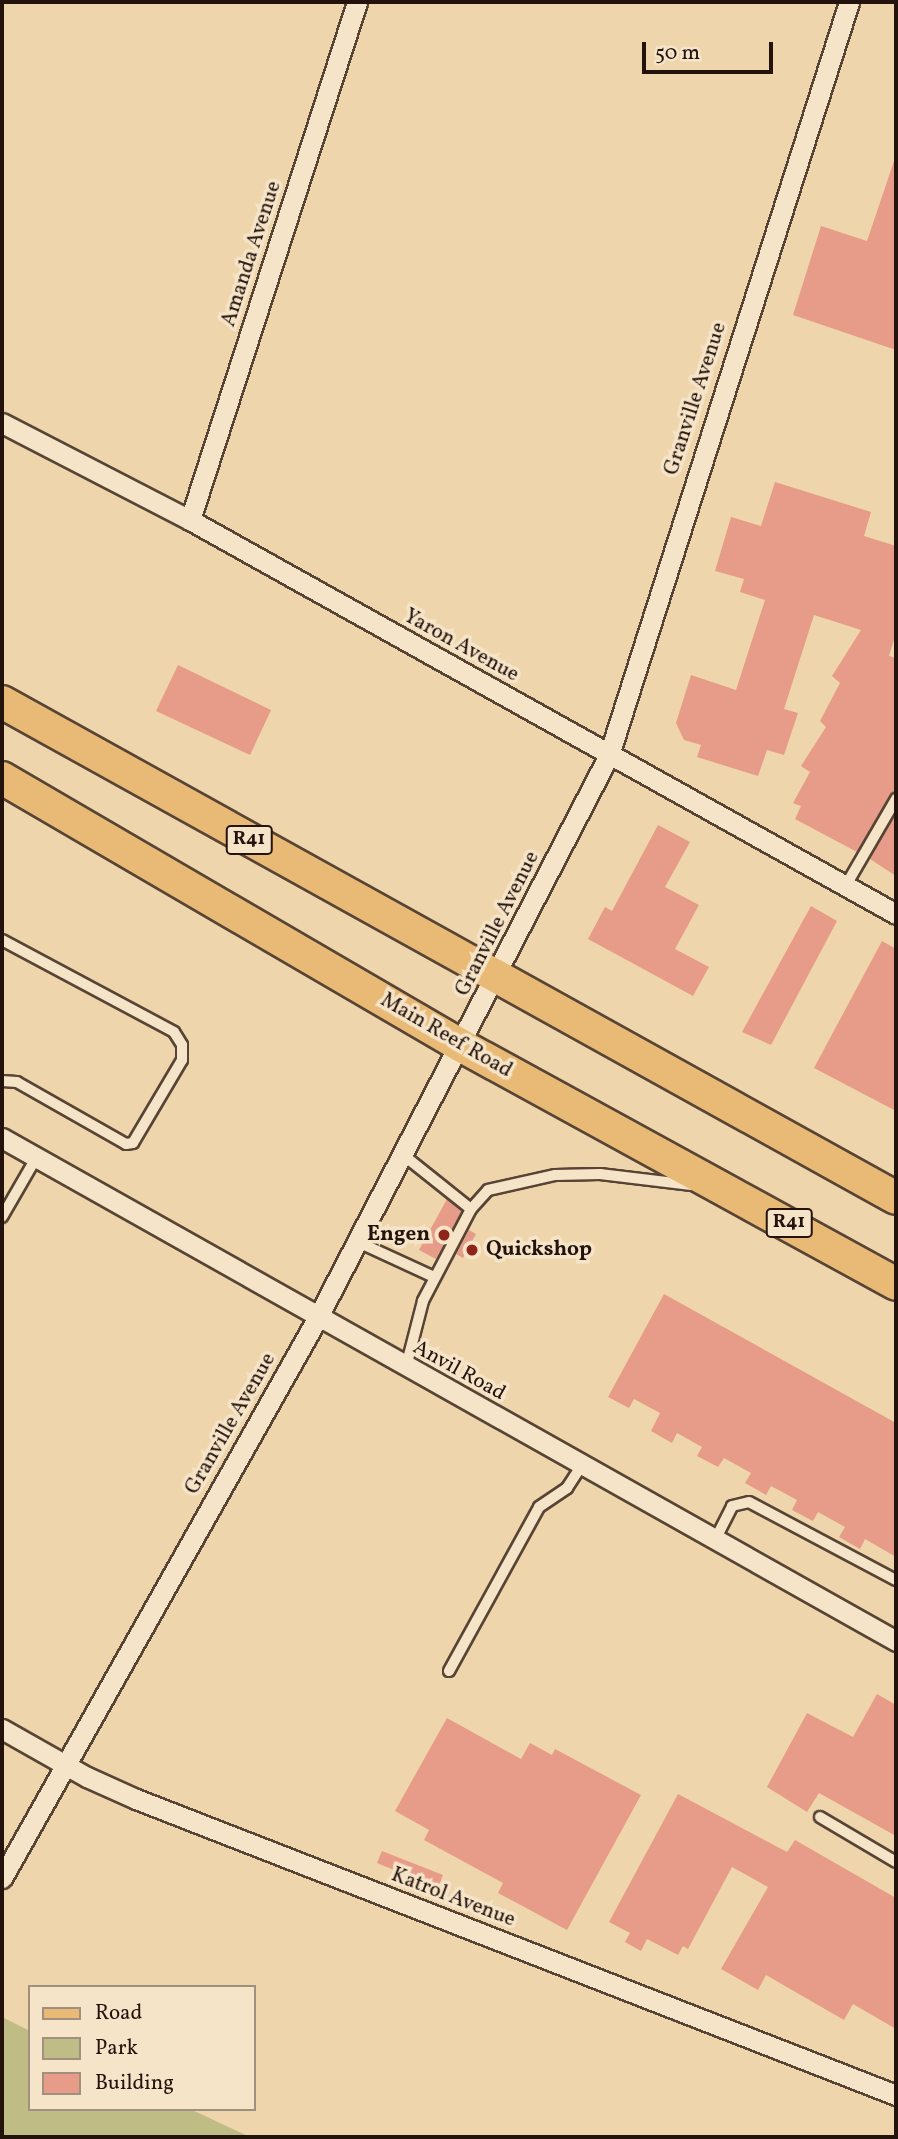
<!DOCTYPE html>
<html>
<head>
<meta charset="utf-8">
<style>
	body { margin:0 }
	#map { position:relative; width:898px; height:2139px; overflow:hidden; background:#efd5ab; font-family:Vollkorn,serif }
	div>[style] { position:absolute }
	.green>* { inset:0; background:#bfbc85 }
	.building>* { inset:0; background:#e69c88 }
	.roads { filter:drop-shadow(2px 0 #574434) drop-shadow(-2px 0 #574434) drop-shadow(0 2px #574434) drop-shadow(0 -2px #574434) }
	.lane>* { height:10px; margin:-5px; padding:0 5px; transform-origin:5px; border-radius:5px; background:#f5e4c8 }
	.street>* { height:19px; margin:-9.5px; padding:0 9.5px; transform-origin:9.5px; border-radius:9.5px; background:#f5e4c8 }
	.primary>* { height:32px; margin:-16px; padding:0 16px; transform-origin:16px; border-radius:16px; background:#e8ba76 }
	.dots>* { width:19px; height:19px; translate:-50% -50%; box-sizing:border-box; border:4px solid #f5e4c8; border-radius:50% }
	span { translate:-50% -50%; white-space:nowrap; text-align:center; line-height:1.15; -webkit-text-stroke:7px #f5e4c8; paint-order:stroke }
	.shield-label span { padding:2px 5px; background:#f5e4c8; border:2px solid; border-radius:5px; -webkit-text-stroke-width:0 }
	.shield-label { font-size:19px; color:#24130c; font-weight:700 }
	.street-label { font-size:21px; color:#24130c }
	.poi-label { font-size:21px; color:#24130c; font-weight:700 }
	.right { translate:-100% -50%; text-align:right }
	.left { translate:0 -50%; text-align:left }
	.frame { position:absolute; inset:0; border:4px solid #24130c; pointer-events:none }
	.legend { position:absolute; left:28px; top:1985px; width:228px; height:126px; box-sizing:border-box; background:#f5e4c8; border:2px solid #a1907d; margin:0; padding:9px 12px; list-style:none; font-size:21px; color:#24130c }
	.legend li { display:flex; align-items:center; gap:14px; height:35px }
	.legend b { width:35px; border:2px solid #a1907d }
	.scale { position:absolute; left:642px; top:42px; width:131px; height:32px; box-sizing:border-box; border:4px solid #24130c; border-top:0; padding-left:9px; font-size:21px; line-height:24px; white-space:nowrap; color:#24130c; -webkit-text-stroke:5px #f5e4c8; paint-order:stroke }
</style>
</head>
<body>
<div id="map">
	<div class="green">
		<i style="clip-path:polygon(2px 2017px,30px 2031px,30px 2109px,190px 2109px,250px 2137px,2px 2137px)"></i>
	</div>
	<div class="building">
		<i style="clip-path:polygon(894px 161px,896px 161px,896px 350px,793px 315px,821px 226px,867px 241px)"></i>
		<i style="clip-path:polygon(775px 482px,871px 512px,864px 536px,896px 546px,896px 633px,889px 656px,896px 658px,896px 792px,890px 795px,857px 852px,795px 819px,801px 806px,793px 803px,810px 772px,801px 766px,826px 727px,820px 721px,840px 683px,832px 676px,861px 630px,814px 615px,784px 709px,798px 713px,784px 755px,767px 750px,758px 776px,697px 757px,701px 745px,684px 740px,676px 723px,691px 675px,736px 690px,765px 600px,740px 592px,744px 579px,715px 571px,731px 517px,761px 526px)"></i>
		<i style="clip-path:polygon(178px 665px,271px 710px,250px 755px,156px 711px)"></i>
		<i style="clip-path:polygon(896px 813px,896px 876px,870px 859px)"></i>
		<i style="clip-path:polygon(658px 825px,690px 842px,665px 887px,699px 905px,675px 949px,709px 967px,693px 996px,588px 939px,605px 907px,612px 911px)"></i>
		<i style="clip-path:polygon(811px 906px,837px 921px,771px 1045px,742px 1032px)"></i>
		<i style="clip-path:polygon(882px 941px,896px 949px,896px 1111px,814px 1068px)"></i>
		<i style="clip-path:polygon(447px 1199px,462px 1211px,436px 1259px,419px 1250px)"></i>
		<i style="clip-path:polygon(469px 1230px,476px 1234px,463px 1258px,456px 1254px)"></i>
		<i style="clip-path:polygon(664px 1294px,896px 1423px,896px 1557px,865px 1539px,860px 1549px,839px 1537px,845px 1527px,818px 1512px,813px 1521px,792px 1510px,797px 1500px,771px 1486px,766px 1495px,745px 1483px,751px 1473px,724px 1458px,718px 1467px,697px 1456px,702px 1447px,677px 1433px,672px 1443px,651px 1431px,660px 1413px,634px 1399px,629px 1408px,608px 1397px)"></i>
		<i style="clip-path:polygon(877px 1694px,896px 1705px,896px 1836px,819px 1793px,807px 1812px,767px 1787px,807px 1713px,853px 1737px)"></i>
		<i style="clip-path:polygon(447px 1718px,521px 1759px,530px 1743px,552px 1755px,555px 1749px,641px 1795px,567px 1930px,498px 1893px,503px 1883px,424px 1840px,429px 1830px,395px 1811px)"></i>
		<i style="clip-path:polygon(678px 1794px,787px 1852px,795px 1840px,896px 1898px,896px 2029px,853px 2004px,844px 2020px,766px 1975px,758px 1990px,721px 1969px,768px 1887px,732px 1867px,688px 1949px,683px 1946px,678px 1955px,647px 1939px,641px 1951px,625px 1942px,630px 1933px,609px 1922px)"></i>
		<i style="clip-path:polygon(382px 1851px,443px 1875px,438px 1888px,377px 1863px)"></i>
	</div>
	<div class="roads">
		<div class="lane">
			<i style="left:845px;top:887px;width:102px;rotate:-59.9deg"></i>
			<i style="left:2px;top:940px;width:195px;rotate:28.1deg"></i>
			<i style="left:174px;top:1032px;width:15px;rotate:58deg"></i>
			<i style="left:182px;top:1045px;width:15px;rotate:90deg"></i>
			<i style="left:182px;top:1060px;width:96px;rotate:120.6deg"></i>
			<i style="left:133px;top:1143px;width:7px;rotate:172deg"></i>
			<i style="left:126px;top:1144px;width:125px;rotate:-150.4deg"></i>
			<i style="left:17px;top:1082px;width:15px;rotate:-176deg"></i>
			<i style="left:402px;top:1154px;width:88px;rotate:38.6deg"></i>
			<i style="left:471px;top:1209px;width:104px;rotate:117.6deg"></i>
			<i style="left:423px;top:1301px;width:68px;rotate:104.4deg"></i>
			<i style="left:471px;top:1209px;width:25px;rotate:-48deg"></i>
			<i style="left:488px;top:1190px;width:69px;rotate:-12.6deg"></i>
			<i style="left:555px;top:1175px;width:45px;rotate:-1.3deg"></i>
			<i style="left:600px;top:1174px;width:92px;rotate:6.9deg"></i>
			<i style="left:2px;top:1217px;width:68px;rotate:-60deg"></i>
			<i style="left:358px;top:1242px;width:84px;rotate:24.7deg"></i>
			<i style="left:715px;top:1540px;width:38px;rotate:-63deg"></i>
			<i style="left:732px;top:1506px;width:17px;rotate:-13deg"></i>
			<i style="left:749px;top:1502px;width:166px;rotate:28deg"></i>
			<i style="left:449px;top:1671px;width:187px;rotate:-61.2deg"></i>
			<i style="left:539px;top:1507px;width:34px;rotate:-34deg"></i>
			<i style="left:567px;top:1488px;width:27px;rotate:-57deg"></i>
			<i style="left:820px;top:1817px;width:88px;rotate:30.6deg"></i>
		</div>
		<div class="street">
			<i style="left:2px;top:423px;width:212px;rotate:27.3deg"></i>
			<i style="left:190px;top:520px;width:808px;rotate:29.16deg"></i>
			<i style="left:190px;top:520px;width:544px;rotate:-72.13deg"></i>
			<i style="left:2px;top:1138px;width:1026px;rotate:29.36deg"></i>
			<i style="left:2px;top:1729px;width:98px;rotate:29.5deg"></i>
			<i style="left:87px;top:1777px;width:54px;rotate:24.2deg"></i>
			<i style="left:136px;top:1799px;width:816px;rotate:21.28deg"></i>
			<i style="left:2px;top:1878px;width:644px;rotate:-60.61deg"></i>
			<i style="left:318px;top:1317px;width:633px;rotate:-62.63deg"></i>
			<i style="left:609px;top:755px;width:790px;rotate:-72.32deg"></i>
		</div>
		<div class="primary">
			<i style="left:2px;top:702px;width:1022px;rotate:29.02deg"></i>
			<i style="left:2px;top:778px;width:530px;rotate:30.24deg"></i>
			<i style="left:460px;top:1045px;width:497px;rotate:28.7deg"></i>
		</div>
	</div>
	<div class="dots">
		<i style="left:444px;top:1235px;background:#8f2418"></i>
		<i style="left:472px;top:1250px;background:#8f2418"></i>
	</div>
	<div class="shield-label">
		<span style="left:249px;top:840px">R41</span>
		<span style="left:789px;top:1223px">R41</span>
	</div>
	<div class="street-label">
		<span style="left:252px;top:254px;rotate:-72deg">Amanda Avenue</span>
		<span style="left:696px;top:399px;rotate:-72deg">Granville Avenue</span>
		<span style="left:461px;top:646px;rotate:29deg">Yaron Avenue</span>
		<span style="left:498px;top:924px;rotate:-63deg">Granville Avenue</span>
		<span style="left:446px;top:1036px;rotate:30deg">Main Reef Road</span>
		<span style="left:459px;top:1371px;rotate:29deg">Anvil Road</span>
		<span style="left:231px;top:1424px;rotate:-60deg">Granville Avenue</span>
		<span style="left:453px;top:1898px;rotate:21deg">Katrol Avenue</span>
	</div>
	<div class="poi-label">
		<span class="right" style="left:430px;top:1235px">Engen</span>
		<span class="left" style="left:486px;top:1250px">Quickshop</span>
	</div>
	<div class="frame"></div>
	<ul class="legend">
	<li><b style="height:9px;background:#e8ba76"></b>Road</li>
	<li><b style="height:19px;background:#bfbc85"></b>Park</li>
	<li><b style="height:19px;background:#e69c88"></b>Building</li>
	</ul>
	<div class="scale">50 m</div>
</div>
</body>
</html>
